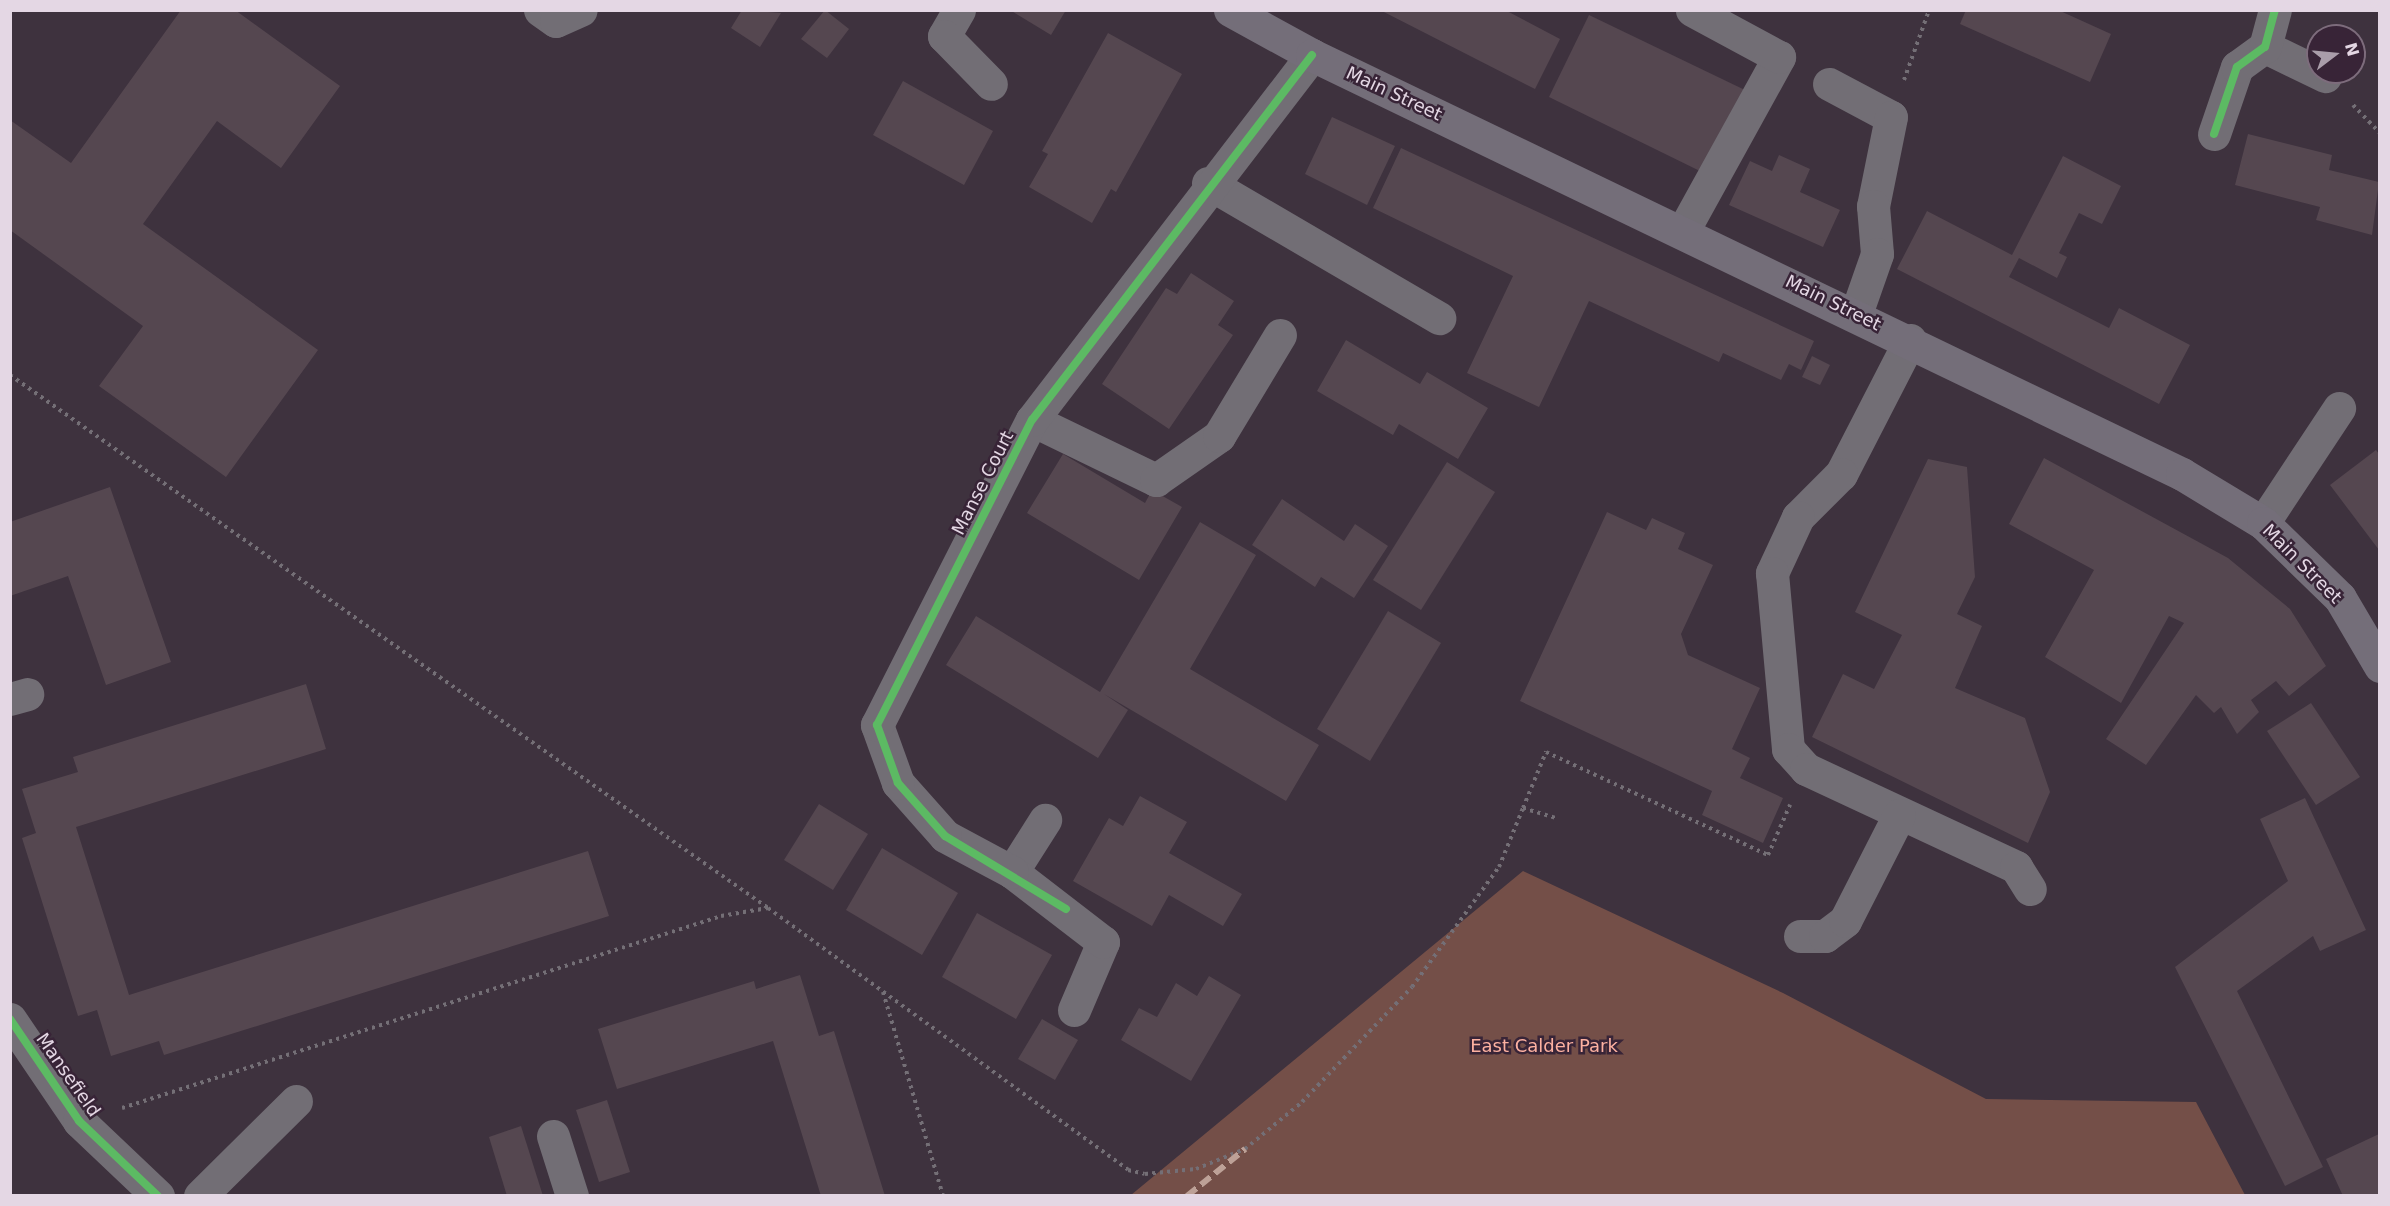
<!DOCTYPE html>
<html>
<head>
<meta charset="utf-8">
<style>
	body { margin:0 }
	#map { position:relative; width:2390px; height:1206px; overflow:hidden; background:#3e323e; font-family:"DejaVu Sans",sans-serif }
	div>[style] { position:absolute }
	.green>* { inset:0; background:#744f48 }
	.building>* { inset:0; background:#554750 }
	.path>* { height:4px; margin-top:-2px; transform-origin:0; background:repeating-linear-gradient(90deg,#746f76 0 3px,transparent 0 7.5px) }
	.minor>* { height:33px; margin:-16.5px; padding:0 16.5px; transform-origin:16.5px; border-radius:16.5px; background:#726e75 }
	.major>* { height:33px; margin:-16.5px; padding:0 16.5px; transform-origin:16.5px; border-radius:16.5px; background:#746e79 }
	.quiet>* { height:6px; margin-top:-3px; transform-origin:0; background:repeating-linear-gradient(90deg,#bda197 0 12px,transparent 0 18px) }
	.cycleway>* { height:8px; margin:-4px; padding:0 4px; transform-origin:4px; border-radius:4px; background:#5cba63 }
	span { translate:-50% -50%; white-space:nowrap; text-align:center; line-height:1.15; -webkit-text-stroke:5px #382437; paint-order:stroke }
	.street-label { font-size:18px; color:#e4d7e4 }
	.park-label { font-size:18px; color:#fdb1a1 }
	.frame { position:absolute; inset:0; border:12px solid #e4d7e4; pointer-events:none }
	.north { position:absolute; left:2306px; top:24px; width:60px; height:60px; box-sizing:border-box; background:#382437; border:2px solid #7d6c7c; border-radius:50%; rotate:74deg; font-size:16px; font-weight:700; line-height:24px; text-align:center; color:#e4d7e4 }
	.north::after { content:''; display:block; margin:auto; width:21px; height:27px; background:#aa9daa; clip-path:polygon(50% 0,100% 100%,50% 72%,0 100%) }
</style>
</head>
<body>
<div id="map">
	<div class="green">
		<i style="clip-path:polygon(1523px 871px,1783px 993px,1986px 1099px,2196px 1102px,2245px 1195px,1131px 1195px)"></i>
	</div>
	<div class="building">
		<i style="clip-path:polygon(181px 10px,235px 10px,340px 86px,281px 168px,217px 121px,143px 224px,318px 350px,226px 477px,99px 386px,143px 326px,10px 230px,10px 120px,71px 163px)"></i>
		<i style="clip-path:polygon(742px 10px,781px 13px,760px 47px,731px 28px)"></i>
		<i style="clip-path:polygon(825px 10px,849px 29px,827px 58px,801px 39px)"></i>
		<i style="clip-path:polygon(1010px 10px,1066px 10px,1051px 35px)"></i>
		<i style="clip-path:polygon(1380px 10px,1505px 10px,1560px 39px,1535px 89px)"></i>
		<i style="clip-path:polygon(1966px 10px,2058px 10px,2111px 34px,2090px 82px,1960px 24px)"></i>
		<i style="clip-path:polygon(1589px 15px,1747px 91px,1706px 174px,1549px 97px)"></i>
		<i style="clip-path:polygon(1108px 33px,1182px 74px,1116px 192px,1111px 189px,1092px 223px,1029px 187px,1048px 154px,1042px 151px)"></i>
		<i style="clip-path:polygon(903px 81px,993px 131px,964px 185px,873px 135px)"></i>
		<i style="clip-path:polygon(1332px 117px,1395px 146px,1367px 205px,1305px 174px)"></i>
		<i style="clip-path:polygon(2248px 134px,2332px 155px,2329px 170px,2379px 182px,2372px 235px,2316px 220px,2320px 207px,2235px 185px)"></i>
		<i style="clip-path:polygon(1401px 148px,1814px 341px,1801px 370px,1789px 364px,1781px 380px,1723px 353px,1719px 362px,1589px 301px,1539px 407px,1467px 373px,1513px 276px,1373px 208px)"></i>
		<i style="clip-path:polygon(1779px 155px,1810px 169px,1800px 192px,1840px 210px,1823px 247px,1729px 205px,1750px 161px,1772px 171px)"></i>
		<i style="clip-path:polygon(2063px 156px,2121px 186px,2102px 224px,2079px 213px,2059px 253px,2067px 257px,2057px 278px,2019px 258px,2009px 277px,2109px 328px,2119px 308px,2190px 345px,2159px 404px,1897px 269px,1927px 211px,2012px 255px)"></i>
		<i style="clip-path:polygon(1191px 273px,1234px 301px,1218px 325px,1233px 335px,1169px 429px,1102px 384px,1166px 288px,1177px 294px)"></i>
		<i style="clip-path:polygon(1346px 340px,1420px 384px,1427px 372px,1488px 408px,1458px 459px,1399px 424px,1393px 435px,1317px 391px)"></i>
		<i style="clip-path:polygon(1812px 356px,1830px 365px,1820px 385px,1802px 377px)"></i>
		<i style="clip-path:polygon(2376px 450px,2379px 454px,2379px 550px,2330px 485px)"></i>
		<i style="clip-path:polygon(1063px 454px,1145px 503px,1152px 490px,1182px 507px,1139px 580px,1027px 513px)"></i>
		<i style="clip-path:polygon(2044px 458px,2228px 558px,2290px 609px,2326px 666px,2289px 696px,2276px 681px,2251px 700px,2259px 712px,2237px 734px,2221px 707px,2214px 713px,2196px 695px,2146px 765px,2106px 739px,2184px 623px,2169px 616px,2121px 703px,2045px 657px,2094px 570px,2009px 524px)"></i>
		<i style="clip-path:polygon(1928px 459px,1967px 467px,1975px 577px,1957px 614px,1982px 626px,1955px 688px,2025px 718px,2050px 792px,2028px 843px,1812px 737px,1843px 674px,1874px 689px,1902px 635px,1855px 612px)"></i>
		<i style="clip-path:polygon(1447px 462px,1495px 492px,1421px 610px,1373px 580px)"></i>
		<i style="clip-path:polygon(110px 487px,171px 662px,106px 685px,68px 576px,10px 596px,10px 522px)"></i>
		<i style="clip-path:polygon(1282px 499px,1344px 541px,1355px 524px,1388px 546px,1354px 598px,1321px 577px,1315px 587px,1252px 545px)"></i>
		<i style="clip-path:polygon(1607px 512px,1646px 530px,1652px 518px,1685px 533px,1678px 549px,1713px 565px,1681px 634px,1688px 655px,1760px 688px,1732px 749px,1750px 758px,1740px 778px,1783px 798px,1763px 843px,1702px 815px,1712px 791px,1520px 701px)"></i>
		<i style="clip-path:polygon(1200px 522px,1256px 555px,1190px 669px,1319px 745px,1286px 801px,1104px 694px,1128px 710px,1098px 758px,946px 665px,976px 616px,1100px 692px)"></i>
		<i style="clip-path:polygon(1388px 611px,1441px 643px,1370px 761px,1317px 729px)"></i>
		<i style="clip-path:polygon(306px 684px,326px 749px,76px 827px,129px 995px,588px 851px,609px 916px,164px 1055px,159px 1041px,111px 1056px,97px 1010px,78px 1016px,22px 838px,36px 833px,22px 789px,78px 772px,73px 757px)"></i>
		<i style="clip-path:polygon(2311px 703px,2360px 777px,2316px 805px,2267px 731px)"></i>
		<i style="clip-path:polygon(1140px 796px,1187px 822px,1169px 853px,1242px 894px,1223px 926px,1169px 895px,1152px 926px,1073px 881px,1109px 818px,1123px 826px)"></i>
		<i style="clip-path:polygon(2305px 798px,2366px 930px,2320px 951px,2313px 936px,2237px 991px,2323px 1167px,2285px 1186px,2175px 967px,2288px 881px,2260px 819px)"></i>
		<i style="clip-path:polygon(819px 804px,868px 834px,833px 890px,784px 860px)"></i>
		<i style="clip-path:polygon(882px 848px,958px 893px,922px 955px,846px 910px)"></i>
		<i style="clip-path:polygon(977px 913px,1052px 955px,1016px 1019px,942px 977px)"></i>
		<i style="clip-path:polygon(800px 975px,819px 1036px,834px 1031px,885px 1196px,821px 1196px,773px 1041px,617px 1089px,598px 1029px,754px 981px,756px 989px)"></i>
		<i style="clip-path:polygon(1209px 976px,1241px 995px,1191px 1081px,1121px 1040px,1139px 1008px,1157px 1017px,1176px 983px,1197px 996px)"></i>
		<i style="clip-path:polygon(1042px 1019px,1078px 1040px,1055px 1080px,1018px 1059px)"></i>
		<i style="clip-path:polygon(607px 1100px,630px 1172px,599px 1182px,576px 1110px)"></i>
		<i style="clip-path:polygon(521px 1126px,543px 1196px,507px 1196px,489px 1137px)"></i>
		<i style="clip-path:polygon(2379px 1134px,2379px 1196px,2343px 1196px,2326px 1159px)"></i>
	</div>
	<div class="path">
		<i style="left:1904px;top:80px;width:74px;rotate:-70.3deg"></i>
		<i style="left:2353px;top:105px;width:39px;rotate:46deg"></i>
		<i style="left:10px;top:375px;width:927px;rotate:35.11deg"></i>
		<i style="left:768px;top:908px;width:445px;rotate:36deg"></i>
		<i style="left:1128px;top:1170px;width:17px;rotate:13deg"></i>
		<i style="left:1145px;top:1174px;width:51px;rotate:-5.6deg"></i>
		<i style="left:1196px;top:1169px;width:53px;rotate:-22.2deg"></i>
		<i style="left:1245px;top:1149px;width:74px;rotate:-39.5deg"></i>
		<i style="left:1302px;top:1102px;width:159px;rotate:-46.3deg"></i>
		<i style="left:1412px;top:987px;width:148px;rotate:-54.1deg"></i>
		<i style="left:1499px;top:867px;width:64px;rotate:-67.9deg"></i>
		<i style="left:1523px;top:808px;width:34px;rotate:17deg"></i>
		<i style="left:1523px;top:808px;width:61px;rotate:-67.7deg"></i>
		<i style="left:1546px;top:752px;width:245px;rotate:24.9deg"></i>
		<i style="left:1768px;top:855px;width:55px;rotate:-66.3deg"></i>
		<i style="left:883px;top:992px;width:213px;rotate:73.6deg"></i>
		<i style="left:122px;top:1108px;width:629px;rotate:-17.77deg"></i>
		<i style="left:721px;top:916px;width:48px;rotate:-9.7deg"></i>
	</div>
	<div class="minor">
		<i style="left:540px;top:10px;width:19px;rotate:35deg"></i>
		<i style="left:556px;top:21px;width:27px;rotate:-24deg"></i>
		<i style="left:959px;top:10px;width:30px;rotate:120deg"></i>
		<i style="left:944px;top:36px;width:67px;rotate:45.6deg"></i>
		<i style="left:2265px;top:47px;width:67px;rotate:25.8deg"></i>
		<i style="left:1829px;top:84px;width:70px;rotate:28deg"></i>
		<i style="left:1891px;top:117px;width:91px;rotate:101.4deg"></i>
		<i style="left:1873px;top:206px;width:48px;rotate:85.2deg"></i>
		<i style="left:1877px;top:254px;width:64px;rotate:109.3deg"></i>
		<i style="left:2214px;top:134px;width:71px;rotate:-71.1deg"></i>
		<i style="left:2237px;top:67px;width:34px;rotate:-36deg"></i>
		<i style="left:2265px;top:47px;width:38px;rotate:-75deg"></i>
		<i style="left:1208px;top:183px;width:268px;rotate:30.3deg"></i>
		<i style="left:1683px;top:231px;width:199px;rotate:-61.1deg"></i>
		<i style="left:1779px;top:57px;width:99px;rotate:-151.6deg"></i>
		<i style="left:1910px;top:340px;width:151px;rotate:117.2deg"></i>
		<i style="left:1841px;top:474px;width:61px;rotate:135deg"></i>
		<i style="left:1798px;top:517px;width:62px;rotate:114.9deg"></i>
		<i style="left:1772px;top:573px;width:177px;rotate:84.8deg"></i>
		<i style="left:1788px;top:749px;width:27px;rotate:48deg"></i>
		<i style="left:1806px;top:769px;width:232px;rotate:25deg"></i>
		<i style="left:2016px;top:867px;width:26px;rotate:58deg"></i>
		<i style="left:1032px;top:420px;width:138px;rotate:25.8deg"></i>
		<i style="left:1156px;top:480px;width:77px;rotate:-34.9deg"></i>
		<i style="left:1219px;top:436px;width:118px;rotate:-58.9deg"></i>
		<i style="left:2263px;top:523px;width:138px;rotate:-56.5deg"></i>
		<i style="left:10px;top:699px;width:18px;rotate:-16deg"></i>
		<i style="left:1012px;top:872px;width:62px;rotate:-57.6deg"></i>
		<i style="left:1800px;top:936px;width:25px"></i>
		<i style="left:1825px;top:936px;width:25px;rotate:-37deg"></i>
		<i style="left:1845px;top:921px;width:119px;rotate:-63deg"></i>
		<i style="left:1074px;top:1010px;width:74px;rotate:-66.9deg"></i>
		<i style="left:1103px;top:942px;width:115px;rotate:-142.4deg"></i>
		<i style="left:1012px;top:872px;width:76px;rotate:-151.8deg"></i>
		<i style="left:945px;top:836px;width:71px;rotate:-131.6deg"></i>
		<i style="left:898px;top:783px;width:62px;rotate:-109.9deg"></i>
		<i style="left:877px;top:725px;width:342px;rotate:-63.1deg"></i>
		<i style="left:1032px;top:420px;width:460px;rotate:-52.5deg"></i>
		<i style="left:10px;top:1019px;width:123px;rotate:55.9deg"></i>
		<i style="left:79px;top:1121px;width:109px;rotate:43.5deg"></i>
		<i style="left:553px;top:1136px;width:63px;rotate:72.4deg"></i>
		<i style="left:200px;top:1196px;width:135px;rotate:-44.7deg"></i>
	</div>
	<div class="major">
		<i style="left:1230px;top:10px;width:94px;rotate:28.8deg"></i>
		<i style="left:1312px;top:55px;width:966px;rotate:25.72deg"></i>
		<i style="left:2182px;top:474px;width:95px;rotate:31.2deg"></i>
		<i style="left:2263px;top:523px;width:107px;rotate:44.2deg"></i>
		<i style="left:2340px;top:598px;width:79px;rotate:59.5deg"></i>
	</div>
	<div class="quiet">
		<i style="left:1187px;top:1196px;width:75px;rotate:-39deg"></i>
	</div>
	<div class="cycleway">
		<i style="left:2214px;top:134px;width:71px;rotate:-71.1deg"></i>
		<i style="left:2237px;top:67px;width:34px;rotate:-36deg"></i>
		<i style="left:2265px;top:47px;width:38px;rotate:-75deg"></i>
		<i style="left:1066px;top:909px;width:141px;rotate:-148.9deg"></i>
		<i style="left:945px;top:836px;width:71px;rotate:-131.6deg"></i>
		<i style="left:898px;top:783px;width:62px;rotate:-109.9deg"></i>
		<i style="left:877px;top:725px;width:342px;rotate:-63.1deg"></i>
		<i style="left:1032px;top:420px;width:460px;rotate:-52.5deg"></i>
		<i style="left:10px;top:1019px;width:123px;rotate:55.9deg"></i>
		<i style="left:79px;top:1121px;width:109px;rotate:43.5deg"></i>
	</div>
	<div class="street-label">
		<span style="left:1394px;top:94px;rotate:25deg">Main Street</span>
		<span style="left:1833px;top:303px;rotate:26deg">Main Street</span>
		<span style="left:983px;top:483px;rotate:-63deg">Manse Court</span>
		<span style="left:2302px;top:564px;rotate:45deg">Main Street</span>
		<span style="left:68px;top:1075px;rotate:55deg">Mansefield</span>
	</div>
	<div class="park-label">
		<span style="left:1544px;top:1046px">East Calder Park</span>
	</div>
	<div class="frame"></div>
	<div class="north">N</div>
</div>
</body>
</html>
